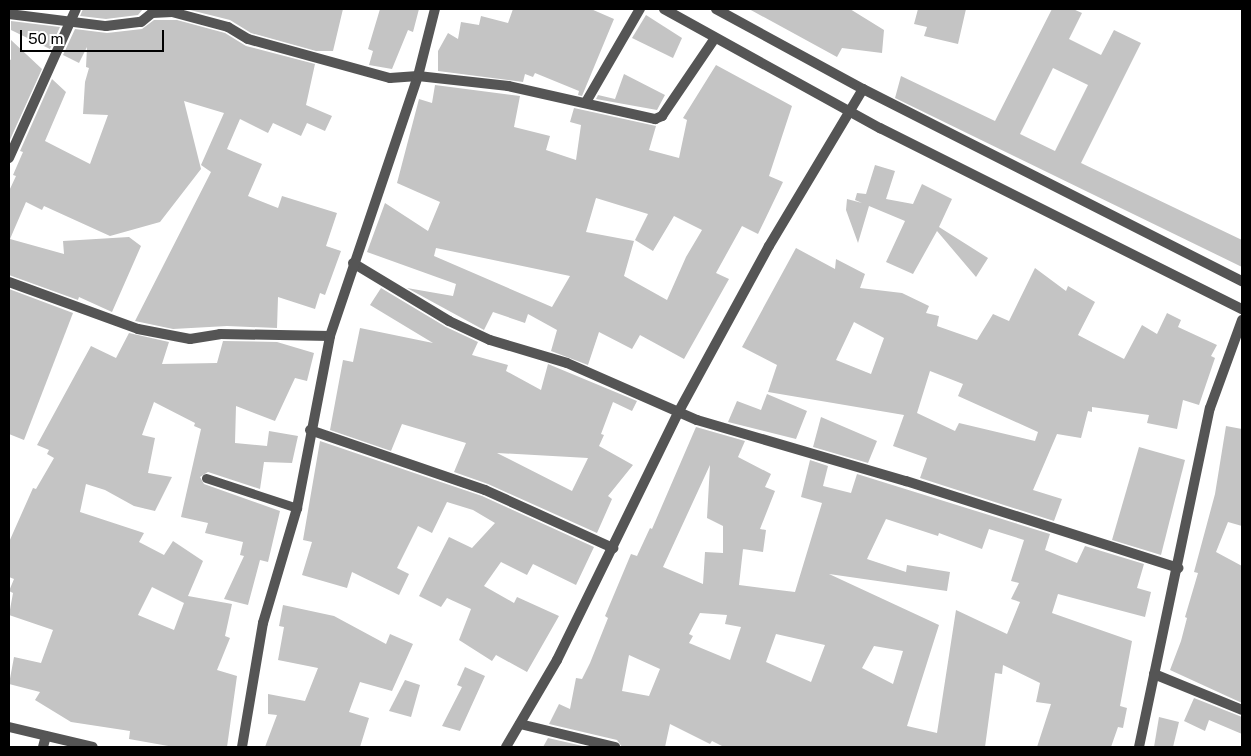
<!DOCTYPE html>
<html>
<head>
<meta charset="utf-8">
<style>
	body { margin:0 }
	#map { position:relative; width:1251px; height:756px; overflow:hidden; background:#fff; font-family:"Public Sans",sans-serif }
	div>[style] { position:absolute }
	.building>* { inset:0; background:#c4c4c4 }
	.service>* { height:9px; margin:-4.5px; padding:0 4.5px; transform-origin:4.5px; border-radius:4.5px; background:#555 }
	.minor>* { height:10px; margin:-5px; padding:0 5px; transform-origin:5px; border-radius:5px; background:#555 }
	.tertiary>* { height:10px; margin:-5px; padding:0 5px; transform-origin:5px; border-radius:5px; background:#555 }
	span { translate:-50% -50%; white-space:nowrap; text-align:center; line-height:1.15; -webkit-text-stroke:5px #fff; paint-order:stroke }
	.frame { position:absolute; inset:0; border:10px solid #000; pointer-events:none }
	.scale { position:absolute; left:20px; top:30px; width:144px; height:22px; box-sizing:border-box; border:2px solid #000; border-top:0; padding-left:6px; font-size:15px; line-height:18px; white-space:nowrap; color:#000; -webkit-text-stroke:4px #fff; paint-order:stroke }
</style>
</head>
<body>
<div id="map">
	<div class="building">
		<i style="clip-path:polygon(83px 9px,143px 9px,138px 15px,106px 19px,80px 16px)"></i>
		<i style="clip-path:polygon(186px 9px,343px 9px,333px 51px,316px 51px,251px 33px,230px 20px)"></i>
		<i style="clip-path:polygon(380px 9px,419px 9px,413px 32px,408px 30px,392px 69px,369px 65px,373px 51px,368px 49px)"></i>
		<i style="clip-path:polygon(513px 9px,591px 9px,614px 19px,582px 96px,578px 95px,579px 91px,535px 73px,533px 77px,525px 74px,523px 82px,438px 71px,438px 51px,448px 33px,458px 39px,461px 22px,479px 25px,481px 16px,508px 23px)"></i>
		<i style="clip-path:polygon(749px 9px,850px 9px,884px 30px,882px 53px,842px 48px,837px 57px)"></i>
		<i style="clip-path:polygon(918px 9px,966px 9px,958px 44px,924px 36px,927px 27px,914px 24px)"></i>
		<i style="clip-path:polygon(evenodd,1052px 9px,1073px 9px,1082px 13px,1069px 39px,1101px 55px,1114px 30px,1141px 43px,1081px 163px,1242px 240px,1242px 267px,895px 98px,901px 76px,995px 121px,1052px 9px,1053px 68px,1088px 85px,1055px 151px,1020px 134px,1053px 68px)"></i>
		<i style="clip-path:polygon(646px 15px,682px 38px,673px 58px,632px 38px)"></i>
		<i style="clip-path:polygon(154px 20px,177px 20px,225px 33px,246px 46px,315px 64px,306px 105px,332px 116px,325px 131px,307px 123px,301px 136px,273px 123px,268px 133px,240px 119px,227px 149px,262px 164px,248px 196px,278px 208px,282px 196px,337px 213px,326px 246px,341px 251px,325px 295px,320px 293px,315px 309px,278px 297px,277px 328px,227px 326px,173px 329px,135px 321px,211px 172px,201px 165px,224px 113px,184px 101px,201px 169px,160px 222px,110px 236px,44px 206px,42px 210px,26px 202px,10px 239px,64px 254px,63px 241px,129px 237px,141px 246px,112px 312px,79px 297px,78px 300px,9px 275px,9px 191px,16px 176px,13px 175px,23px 152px,20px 151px,52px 79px,66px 92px,45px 141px,90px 164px,108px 115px,83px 114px,85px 82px,89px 68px,86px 67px,87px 47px,79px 63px,63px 55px,75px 29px,107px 33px,142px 29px)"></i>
		<i style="clip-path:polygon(11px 21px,60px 27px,50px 49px,11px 30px)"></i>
		<i style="clip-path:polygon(11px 40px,42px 69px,9px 142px,9px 59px,11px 60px)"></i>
		<i style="clip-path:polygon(evenodd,716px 65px,792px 106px,769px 176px,783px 182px,758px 234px,742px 226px,716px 273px,729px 279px,684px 359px,640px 335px,632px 349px,599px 332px,588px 365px,551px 351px,557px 330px,528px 314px,525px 323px,493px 312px,484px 330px,407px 288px,453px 296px,456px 284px,367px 252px,385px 203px,428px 231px,440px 202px,397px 183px,419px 99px,432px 103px,435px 85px,520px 96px,514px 127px,550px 136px,546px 150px,576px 160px,581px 125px,570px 122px,574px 108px,656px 126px,649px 150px,679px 158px,687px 120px,683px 118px,716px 65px,596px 198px,648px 214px,635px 240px,653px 251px,674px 216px,702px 230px,686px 257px,667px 300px,624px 276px,634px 241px,586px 232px,596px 198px,716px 65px,436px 248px,570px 276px,552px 307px,434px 256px,436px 248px)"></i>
		<i style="clip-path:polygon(624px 74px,665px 95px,657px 110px,596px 99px,598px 95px,615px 99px)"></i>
		<i style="clip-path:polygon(875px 165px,895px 171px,886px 199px,913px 204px,922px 184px,952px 199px,939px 227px,988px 258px,976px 277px,937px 231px,913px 274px,886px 262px,905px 221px,869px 206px,858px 243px,846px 210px,847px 199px,862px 203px,855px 200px,857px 193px,866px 194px)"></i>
		<i style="clip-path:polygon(evenodd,796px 248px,835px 269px,836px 259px,865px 274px,860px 288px,902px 293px,929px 306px,926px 313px,939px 316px,937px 326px,977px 340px,993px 314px,1009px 321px,1035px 268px,1066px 291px,1068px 286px,1095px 302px,1078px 335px,1124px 359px,1142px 325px,1157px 334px,1167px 313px,1181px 320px,1178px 327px,1217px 345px,1211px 356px,1215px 358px,1199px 405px,1183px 400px,1177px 429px,1147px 423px,1149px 415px,1092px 407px,1092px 412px,1088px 411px,1081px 438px,1057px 434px,1033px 490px,1062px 499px,1054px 521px,920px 478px,927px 458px,893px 446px,904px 415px,768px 392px,777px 365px,742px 347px,796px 248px,854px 322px,884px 338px,871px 374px,836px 360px,854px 322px,796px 248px,930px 371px,963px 384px,958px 396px,1038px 432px,1035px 441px,959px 423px,955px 431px,917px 413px,930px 371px)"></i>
		<i style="clip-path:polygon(evenodd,381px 288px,446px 327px,478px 342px,472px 355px,508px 365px,506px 371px,541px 390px,548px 364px,637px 401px,632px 411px,613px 402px,601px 434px,604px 435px,599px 446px,633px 465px,608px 496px,612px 499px,597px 533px,488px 484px,454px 472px,466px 443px,402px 424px,391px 451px,330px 430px,343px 360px,353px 362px,360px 328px,433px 343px,370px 305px,381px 288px,497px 453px,588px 458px,572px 491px,497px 453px)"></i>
		<i style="clip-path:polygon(9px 289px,73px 313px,24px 440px,9px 434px)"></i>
		<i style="clip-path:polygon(evenodd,129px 333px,169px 342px,162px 364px,217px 363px,223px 341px,277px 342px,314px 353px,307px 381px,295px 378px,275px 421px,236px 406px,235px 443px,267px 446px,269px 431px,298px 436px,292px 463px,264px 462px,260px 489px,208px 472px,200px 477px,204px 484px,280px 511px,268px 562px,260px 560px,248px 605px,224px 599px,244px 556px,240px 555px,243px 542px,205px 533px,208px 523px,181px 517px,201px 429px,194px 426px,195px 423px,154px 402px,142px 435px,155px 438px,148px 473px,172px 477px,155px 511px,134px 506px,105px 490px,86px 484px,80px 512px,144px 533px,139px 542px,164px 555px,173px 541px,203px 561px,188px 596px,232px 604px,225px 636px,230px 638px,217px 670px,237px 676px,227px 747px,174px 747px,129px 739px,130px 731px,71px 722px,35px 700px,40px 692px,9px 684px,14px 657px,41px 663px,53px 630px,9px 615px,13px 593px,9px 591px,14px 579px,9px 577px,9px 542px,33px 488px,36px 489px,54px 458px,47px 454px,49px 450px,37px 445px,91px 346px,116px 358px,129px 333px,152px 587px,184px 603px,174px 630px,138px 615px,152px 587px)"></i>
		<i style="clip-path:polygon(767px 394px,807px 411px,796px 439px,728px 422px,737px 401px,761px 410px)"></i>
		<i style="clip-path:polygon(821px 417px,877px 441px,868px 463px,813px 447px)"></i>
		<i style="clip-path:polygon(1226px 426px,1242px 429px,1242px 526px,1228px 522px,1216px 552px,1242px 566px,1242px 703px,1170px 670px,1181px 641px,1187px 618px,1185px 617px,1198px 573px,1194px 572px,1215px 494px)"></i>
		<i style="clip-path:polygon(evenodd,696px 427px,745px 441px,738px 457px,771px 474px,765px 487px,775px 491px,760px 529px,766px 530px,763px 552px,743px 549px,739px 585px,795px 592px,822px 503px,801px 497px,810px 460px,828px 466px,823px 486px,851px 493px,857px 474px,1050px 534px,1045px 550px,1077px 563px,1085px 546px,1144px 564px,1137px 588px,1151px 592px,1145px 617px,1058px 594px,1052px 613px,1132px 641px,1120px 706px,1127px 708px,1123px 728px,1118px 727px,1111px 747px,1037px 747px,1051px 704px,1036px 702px,1040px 683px,1003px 665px,1002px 674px,995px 673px,985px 747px,724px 747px,712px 741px,710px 744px,670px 724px,665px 747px,622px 747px,617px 740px,549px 724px,559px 704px,570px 709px,576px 678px,582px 679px,590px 663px,608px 618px,605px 616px,631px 554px,637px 556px,650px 528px,652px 529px,696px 427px,710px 465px,707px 518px,723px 526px,723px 553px,705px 552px,703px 584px,663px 567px,710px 465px,696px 427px,886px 519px,938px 536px,939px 533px,982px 549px,989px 529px,1024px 540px,1011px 581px,1019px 583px,1011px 599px,1020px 602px,1007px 634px,956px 610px,937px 733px,907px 726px,939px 625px,829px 574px,947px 591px,950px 572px,907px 565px,906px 572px,867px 559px,886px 519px,696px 427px,700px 613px,727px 615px,725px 624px,741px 627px,730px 660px,689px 643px,693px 636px,689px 634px,700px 613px,696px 427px,776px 634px,825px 645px,811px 682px,766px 662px,776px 634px,696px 427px,874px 646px,903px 651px,893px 684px,862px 668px,874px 646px,696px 427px,629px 655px,660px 669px,649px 696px,622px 691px,629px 655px)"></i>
		<i style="clip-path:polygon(320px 441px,482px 496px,594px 547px,576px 585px,533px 564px,527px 575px,501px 562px,484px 586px,514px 603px,517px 597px,559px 616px,527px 672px,496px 655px,492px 661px,459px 640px,471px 609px,447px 598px,441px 607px,419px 596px,449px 537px,472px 548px,495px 523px,473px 510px,447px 502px,432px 533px,418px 526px,397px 568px,409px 574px,399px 595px,352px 572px,347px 588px,302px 575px,312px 542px,303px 540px)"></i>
		<i style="clip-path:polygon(1139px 447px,1185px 460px,1161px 555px,1112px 540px)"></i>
		<i style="clip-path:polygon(283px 605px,334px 616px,386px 644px,390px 634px,413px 644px,392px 691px,360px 682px,349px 712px,369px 718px,360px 747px,265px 747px,277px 715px,268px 714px,268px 694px,305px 701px,318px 668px,278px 660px,284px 627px,279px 626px)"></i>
		<i style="clip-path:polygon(465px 667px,485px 676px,460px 731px,442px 726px,462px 687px,457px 685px)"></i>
		<i style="clip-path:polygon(405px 680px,420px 685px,411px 717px,389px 711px)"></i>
		<i style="clip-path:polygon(1194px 698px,1242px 717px,1242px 734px,1209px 720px,1205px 731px,1184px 721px)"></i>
		<i style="clip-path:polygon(1159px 717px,1179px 722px,1173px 747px,1154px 747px)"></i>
		<i style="clip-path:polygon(548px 738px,587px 747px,543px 747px)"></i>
	</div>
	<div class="service">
		<i style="left:206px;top:478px;width:96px;rotate:18.2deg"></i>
	</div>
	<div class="minor">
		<i style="left:9px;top:14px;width:98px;rotate:7.1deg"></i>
		<i style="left:106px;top:26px;width:35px;rotate:-7deg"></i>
		<i style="left:141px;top:22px;width:14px;rotate:-39deg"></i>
		<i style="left:152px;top:13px;width:20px;rotate:-3deg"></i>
		<i style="left:172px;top:12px;width:58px;rotate:15deg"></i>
		<i style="left:228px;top:27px;width:23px;rotate:31deg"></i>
		<i style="left:248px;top:39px;width:147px;rotate:15.4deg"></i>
		<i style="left:390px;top:78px;width:28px;rotate:-4deg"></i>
		<i style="left:418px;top:76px;width:91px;rotate:6.3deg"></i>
		<i style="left:508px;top:86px;width:151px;rotate:12.7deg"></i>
		<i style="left:655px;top:119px;width:8px;rotate:-23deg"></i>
		<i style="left:662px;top:116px;width:94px;rotate:-55.8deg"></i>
		<i style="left:586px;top:102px;width:108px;rotate:-59.9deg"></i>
		<i style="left:9px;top:158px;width:163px;rotate:-65.8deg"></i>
		<i style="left:353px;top:263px;width:112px;rotate:31.1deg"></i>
		<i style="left:449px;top:321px;width:45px;rotate:24.9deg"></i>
		<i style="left:490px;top:340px;width:80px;rotate:16.6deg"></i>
		<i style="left:567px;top:363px;width:142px;rotate:23.7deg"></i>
		<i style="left:697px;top:420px;width:218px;rotate:16.3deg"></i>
		<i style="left:906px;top:481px;width:286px;rotate:17.7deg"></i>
		<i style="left:9px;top:282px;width:137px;rotate:20deg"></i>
		<i style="left:138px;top:329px;width:53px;rotate:10.9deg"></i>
		<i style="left:190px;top:339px;width:30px;rotate:-9deg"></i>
		<i style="left:220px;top:334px;width:110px;rotate:1deg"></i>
		<i style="left:310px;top:430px;width:185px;rotate:18.9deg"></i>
		<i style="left:485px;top:490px;width:141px;rotate:24.4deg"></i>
		<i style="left:1154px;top:674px;width:95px;rotate:22.2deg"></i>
		<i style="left:520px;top:724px;width:98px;rotate:13.6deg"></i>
		<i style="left:9px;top:727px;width:86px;rotate:13.4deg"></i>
		<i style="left:43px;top:747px;width:11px;rotate:-75deg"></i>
		<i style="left:242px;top:747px;width:126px;rotate:-80.4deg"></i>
		<i style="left:263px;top:623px;width:120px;rotate:-73.5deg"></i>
		<i style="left:297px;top:508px;width:175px;rotate:-79.1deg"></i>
		<i style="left:330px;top:336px;width:274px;rotate:-71.3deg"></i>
		<i style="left:418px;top:76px;width:69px;rotate:-75.8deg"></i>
		<i style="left:506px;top:747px;width:101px;rotate:-59.6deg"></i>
		<i style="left:557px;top:660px;width:277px;rotate:-63.9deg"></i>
		<i style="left:679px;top:411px;width:188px;rotate:-61.4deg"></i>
		<i style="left:769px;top:246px;width:183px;rotate:-59.1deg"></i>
		<i style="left:1139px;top:747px;width:346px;rotate:-78.2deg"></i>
		<i style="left:1210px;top:408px;width:94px;rotate:-70deg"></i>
	</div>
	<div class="tertiary">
		<i style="left:664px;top:9px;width:247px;rotate:28.9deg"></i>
		<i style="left:880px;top:128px;width:405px;rotate:26.6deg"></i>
		<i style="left:716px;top:9px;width:167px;rotate:28.6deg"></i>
		<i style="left:863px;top:89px;width:425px;rotate:26.9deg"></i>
	</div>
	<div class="frame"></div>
	<div class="scale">50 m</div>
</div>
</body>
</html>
